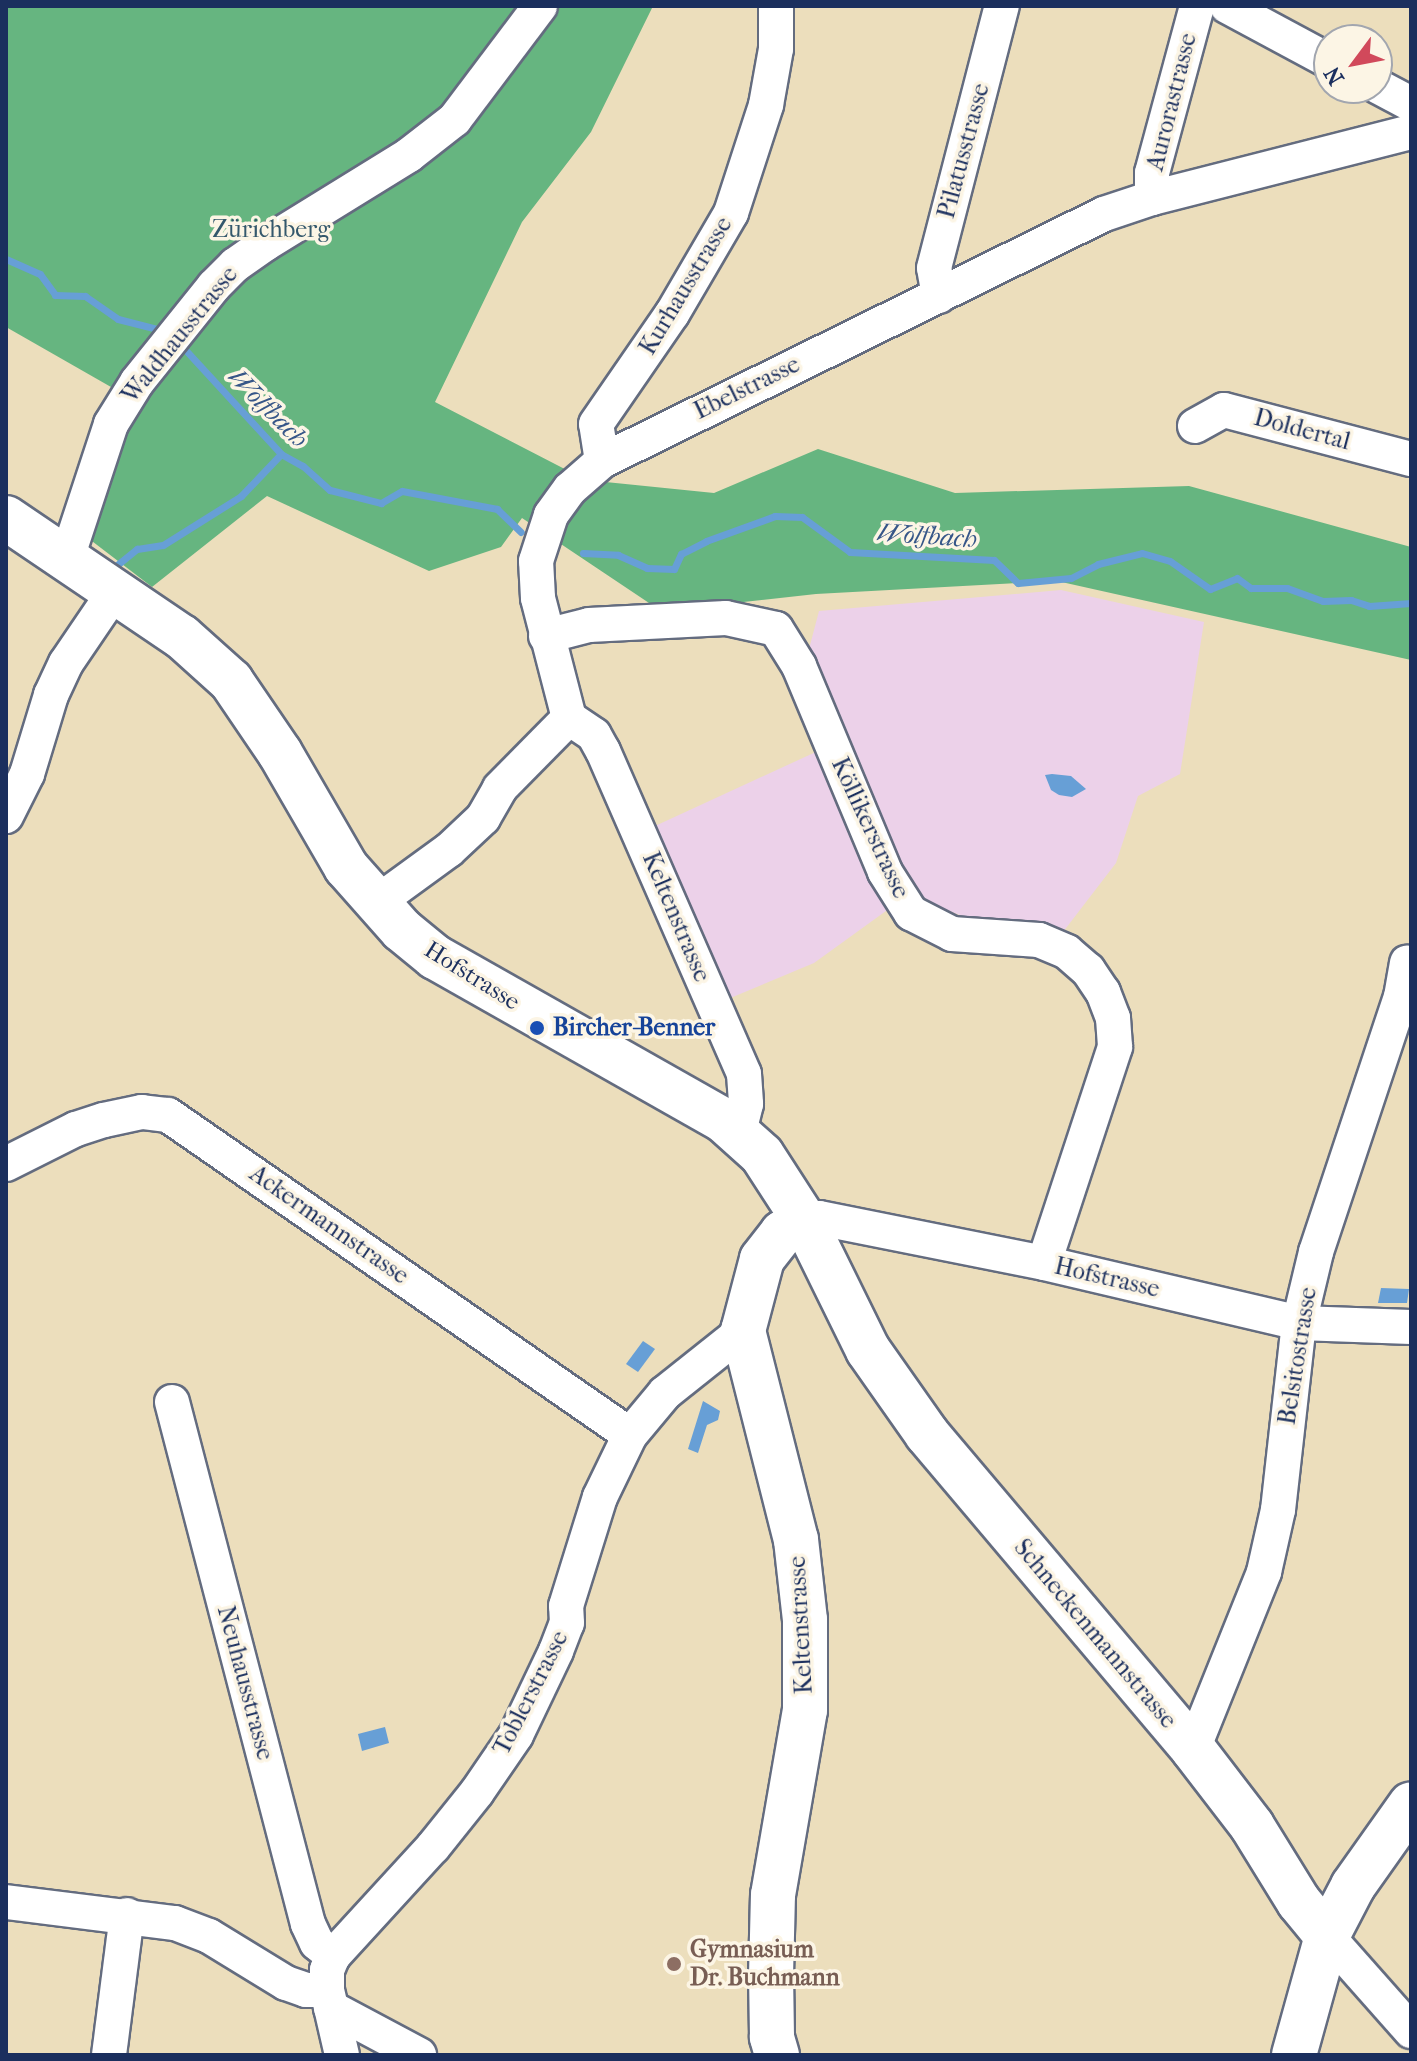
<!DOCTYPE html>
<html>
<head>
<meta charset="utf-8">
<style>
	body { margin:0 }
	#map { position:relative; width:1417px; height:2061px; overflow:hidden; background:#ecdebc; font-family:"IM FELL French Canon",serif }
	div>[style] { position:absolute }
	.built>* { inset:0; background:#ecd1e9 }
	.forest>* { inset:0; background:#66b580 }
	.water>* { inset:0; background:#679fd6 }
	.stream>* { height:7px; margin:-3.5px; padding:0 3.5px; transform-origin:3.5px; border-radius:3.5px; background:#679fd6 }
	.roads { filter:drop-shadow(2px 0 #646c7f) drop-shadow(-2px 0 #646c7f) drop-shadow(0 2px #646c7f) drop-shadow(0 -2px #646c7f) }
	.minor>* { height:34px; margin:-17px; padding:0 17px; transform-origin:17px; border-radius:17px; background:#fff }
	.major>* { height:44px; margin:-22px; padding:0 22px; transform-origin:22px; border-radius:22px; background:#fff }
	.dots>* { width:22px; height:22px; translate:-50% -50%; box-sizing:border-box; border:4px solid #fcf5e5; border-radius:50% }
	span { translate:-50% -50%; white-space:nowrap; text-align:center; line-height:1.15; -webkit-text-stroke:7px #fcf5e5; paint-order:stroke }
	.street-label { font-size:24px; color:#1b2f5e }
	.park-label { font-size:24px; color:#34586c }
	.transit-label { font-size:24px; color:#164399; font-weight:700 }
	.left { translate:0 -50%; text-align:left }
	.education-label { font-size:24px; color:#785e54; font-weight:700 }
	.water-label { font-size:26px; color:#365688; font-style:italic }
	.frame { position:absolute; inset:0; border:8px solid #1b2f5e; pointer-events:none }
	.north { position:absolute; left:1313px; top:24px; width:80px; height:80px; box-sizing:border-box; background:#fcf5e5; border:2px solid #a2a6af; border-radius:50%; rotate:238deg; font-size:22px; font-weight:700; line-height:32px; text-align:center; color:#1b2f5e }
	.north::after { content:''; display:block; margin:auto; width:28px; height:36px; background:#d1495b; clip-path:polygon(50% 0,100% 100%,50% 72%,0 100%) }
</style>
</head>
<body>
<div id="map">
	<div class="built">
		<i style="clip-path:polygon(1061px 590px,1204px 622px,1180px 774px,1138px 796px,1116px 863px,1063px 932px,1025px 920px,965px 917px,931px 904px,915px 890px,814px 963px,728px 999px,655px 826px,844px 739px,812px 663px,809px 649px,819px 611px)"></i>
	</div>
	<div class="forest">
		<i style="clip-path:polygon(6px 6px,653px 6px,591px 132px,522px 222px,435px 402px,586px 480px,714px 493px,818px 449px,955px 493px,1189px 486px,1411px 547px,1411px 660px,1057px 581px,816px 594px,661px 611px,522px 518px,501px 547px,429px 571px,267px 496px,152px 587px,67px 522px,111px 387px,6px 327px)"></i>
	</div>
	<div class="water">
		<i style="clip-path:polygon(1052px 774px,1071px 776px,1086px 789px,1072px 797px,1059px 795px,1051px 790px,1045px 775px)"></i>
		<i style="clip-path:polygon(1381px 1288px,1409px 1289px,1407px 1303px,1378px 1303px)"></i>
		<i style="clip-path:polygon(643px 1341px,655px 1349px,638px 1372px,626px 1364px)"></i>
		<i style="clip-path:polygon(703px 1401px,720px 1411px,718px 1420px,707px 1425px,698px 1453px,688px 1449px)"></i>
		<i style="clip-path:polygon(385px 1727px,389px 1743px,362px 1751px,358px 1734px)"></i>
	</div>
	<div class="stream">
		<i style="left:6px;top:259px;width:37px;rotate:24deg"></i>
		<i style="left:40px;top:274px;width:26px;rotate:54deg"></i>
		<i style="left:55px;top:295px;width:30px;rotate:2deg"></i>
		<i style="left:85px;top:296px;width:40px;rotate:34.9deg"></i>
		<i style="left:118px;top:319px;width:49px;rotate:14.3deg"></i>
		<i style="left:180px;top:344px;width:149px;rotate:47.4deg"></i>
		<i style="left:281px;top:454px;width:25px;rotate:29deg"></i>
		<i style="left:303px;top:466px;width:36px;rotate:42deg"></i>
		<i style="left:330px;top:490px;width:53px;rotate:14.3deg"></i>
		<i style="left:381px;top:503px;width:24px;rotate:-30deg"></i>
		<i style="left:402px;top:491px;width:97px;rotate:10.7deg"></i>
		<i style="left:497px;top:509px;width:33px;rotate:44deg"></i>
		<i style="left:583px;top:553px;width:35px;rotate:3deg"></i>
		<i style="left:618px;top:555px;width:32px;rotate:24deg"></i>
		<i style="left:647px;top:568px;width:27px;rotate:2deg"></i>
		<i style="left:674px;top:569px;width:17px;rotate:-65deg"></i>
		<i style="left:681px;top:554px;width:28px;rotate:-27deg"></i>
		<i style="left:706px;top:541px;width:73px;rotate:-19.9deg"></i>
		<i style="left:775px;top:516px;width:27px;rotate:2deg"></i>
		<i style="left:802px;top:517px;width:59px;rotate:36.1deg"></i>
		<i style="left:850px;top:552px;width:144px;rotate:3.2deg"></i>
		<i style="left:994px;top:560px;width:33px;rotate:44deg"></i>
		<i style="left:1018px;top:583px;width:53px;rotate:-5.4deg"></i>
		<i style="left:1071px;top:578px;width:30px;rotate:-27deg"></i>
		<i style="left:1098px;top:564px;width:45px;rotate:-14deg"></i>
		<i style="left:1142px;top:553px;width:29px;rotate:16deg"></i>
		<i style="left:1170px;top:561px;width:49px;rotate:35deg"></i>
		<i style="left:1210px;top:589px;width:29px;rotate:-22deg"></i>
		<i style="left:1237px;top:578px;width:17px;rotate:36deg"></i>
		<i style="left:1251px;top:588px;width:36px"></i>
		<i style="left:1287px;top:588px;width:38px;rotate:20deg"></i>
		<i style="left:1323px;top:601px;width:28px;rotate:-2deg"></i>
		<i style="left:1351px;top:600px;width:19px;rotate:18deg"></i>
		<i style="left:1369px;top:606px;width:42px;rotate:-4.1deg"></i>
		<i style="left:117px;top:565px;width:26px;rotate:-39deg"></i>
		<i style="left:137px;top:549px;width:26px;rotate:-9deg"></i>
		<i style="left:163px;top:545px;width:92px;rotate:-32.1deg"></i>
		<i style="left:241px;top:496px;width:58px;rotate:-46.4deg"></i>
	</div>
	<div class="roads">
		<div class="minor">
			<i style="left:1227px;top:6px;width:116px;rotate:28.3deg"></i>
			<i style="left:1377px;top:86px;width:38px;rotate:28deg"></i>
			<i style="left:1152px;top:198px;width:25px;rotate:-90deg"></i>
			<i style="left:1152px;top:173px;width:173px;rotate:-74.9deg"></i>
			<i style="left:939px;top:296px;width:28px;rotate:-100deg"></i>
			<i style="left:934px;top:268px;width:271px;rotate:-75.5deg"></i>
			<i style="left:1195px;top:426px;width:33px;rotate:-29deg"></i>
			<i style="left:1224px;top:410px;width:193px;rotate:14.7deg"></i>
			<i style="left:602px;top:461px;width:37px;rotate:-99deg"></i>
			<i style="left:596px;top:424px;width:134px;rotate:-55.4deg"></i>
			<i style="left:672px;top:314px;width:117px;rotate:-59.7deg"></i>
			<i style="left:731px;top:213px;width:114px;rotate:-72deg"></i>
			<i style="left:766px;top:105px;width:57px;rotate:-79.9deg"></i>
			<i style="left:776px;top:49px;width:43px;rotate:-90deg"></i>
			<i style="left:67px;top:558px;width:141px;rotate:-71.8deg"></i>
			<i style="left:111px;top:424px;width:49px;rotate:-58.2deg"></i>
			<i style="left:137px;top:382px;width:123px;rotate:-51.3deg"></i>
			<i style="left:214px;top:286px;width:30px;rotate:-45deg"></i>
			<i style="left:235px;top:265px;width:37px;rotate:-35deg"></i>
			<i style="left:265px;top:244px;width:169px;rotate:-31.7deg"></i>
			<i style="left:409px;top:155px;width:58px;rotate:-38deg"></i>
			<i style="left:455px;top:119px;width:141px;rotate:-53deg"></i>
			<i style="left:546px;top:636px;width:44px;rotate:-14.3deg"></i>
			<i style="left:589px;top:625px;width:137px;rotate:-2.9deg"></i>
			<i style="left:726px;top:618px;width:51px;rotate:12.4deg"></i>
			<i style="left:776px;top:629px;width:44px;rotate:58.1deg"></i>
			<i style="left:799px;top:666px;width:223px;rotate:67.3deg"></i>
			<i style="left:885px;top:872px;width:49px;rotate:57.6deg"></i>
			<i style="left:911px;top:913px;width:46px;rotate:27.1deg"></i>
			<i style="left:952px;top:934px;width:87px;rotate:3.9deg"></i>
			<i style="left:1039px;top:940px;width:30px;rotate:23deg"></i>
			<i style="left:1067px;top:952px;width:28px;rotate:41deg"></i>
			<i style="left:1088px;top:970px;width:27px;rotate:56deg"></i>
			<i style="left:1103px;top:992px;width:28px;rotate:69deg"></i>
			<i style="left:1113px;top:1018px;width:29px;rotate:86deg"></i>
			<i style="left:1115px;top:1047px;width:227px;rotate:108.2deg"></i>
			<i style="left:569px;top:718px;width:124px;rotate:-104.5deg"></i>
			<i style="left:538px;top:598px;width:37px;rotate:-93deg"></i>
			<i style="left:536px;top:561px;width:48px;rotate:-71.9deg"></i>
			<i style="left:551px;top:515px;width:32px;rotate:-54deg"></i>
			<i style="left:570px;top:489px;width:43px;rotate:-41.2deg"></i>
			<i style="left:602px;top:461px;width:559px;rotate:-26.2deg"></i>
			<i style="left:1104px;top:214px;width:51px;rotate:-18.4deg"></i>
			<i style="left:1152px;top:198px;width:267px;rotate:-14.3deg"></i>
			<i style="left:569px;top:718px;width:30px;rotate:34deg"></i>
			<i style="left:594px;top:735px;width:18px;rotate:61deg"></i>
			<i style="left:603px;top:751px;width:352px;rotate:66.4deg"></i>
			<i style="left:744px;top:1074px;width:30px;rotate:86deg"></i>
			<i style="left:746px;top:1104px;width:29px;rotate:104deg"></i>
			<i style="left:6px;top:816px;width:47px;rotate:-63.4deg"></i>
			<i style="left:27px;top:774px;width:83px;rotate:-73.1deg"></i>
			<i style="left:51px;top:695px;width:35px;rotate:-65deg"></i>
			<i style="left:66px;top:663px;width:87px;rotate:-55.8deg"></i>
			<i style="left:376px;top:903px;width:90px;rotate:-36deg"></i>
			<i style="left:449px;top:850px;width:47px;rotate:-43.3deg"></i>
			<i style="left:483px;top:818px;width:34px;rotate:-60deg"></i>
			<i style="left:500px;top:788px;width:98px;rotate:-45.4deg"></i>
			<i style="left:6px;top:1164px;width:78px;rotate:-26.6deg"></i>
			<i style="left:76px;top:1129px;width:29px;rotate:-18deg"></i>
			<i style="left:104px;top:1120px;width:39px;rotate:-12deg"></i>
			<i style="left:142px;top:1112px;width:26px;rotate:7deg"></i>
			<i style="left:168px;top:1115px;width:562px;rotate:34.71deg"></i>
			<i style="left:804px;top:1220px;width:15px;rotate:-8deg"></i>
			<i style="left:819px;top:1218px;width:229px;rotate:11.3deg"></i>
			<i style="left:1044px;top:1263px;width:262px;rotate:13.2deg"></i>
			<i style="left:1299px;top:1323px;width:112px;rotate:2deg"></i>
			<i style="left:172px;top:1402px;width:539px;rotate:75.4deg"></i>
			<i style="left:308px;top:1924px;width:21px;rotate:65deg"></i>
			<i style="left:317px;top:1943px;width:21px;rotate:39deg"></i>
			<i style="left:1193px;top:1749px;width:191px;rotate:-68.1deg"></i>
			<i style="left:1264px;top:1572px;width:64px;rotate:-77.3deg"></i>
			<i style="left:1278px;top:1510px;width:188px;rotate:-83.6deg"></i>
			<i style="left:1299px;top:1323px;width:73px;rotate:-76.5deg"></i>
			<i style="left:1316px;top:1252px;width:269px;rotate:-71.6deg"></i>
			<i style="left:1401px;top:997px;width:35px;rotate:-80deg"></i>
			<i style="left:6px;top:1902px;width:170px;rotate:7.1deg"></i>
			<i style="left:175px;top:1923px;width:36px;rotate:21deg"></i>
			<i style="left:209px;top:1936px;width:90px;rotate:31.4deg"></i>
			<i style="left:286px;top:1983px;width:21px;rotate:19deg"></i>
			<i style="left:306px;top:1990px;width:21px"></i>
			<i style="left:1327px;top:1936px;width:127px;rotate:48.5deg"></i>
			<i style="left:331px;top:2008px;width:100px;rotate:28.1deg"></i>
			<i style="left:109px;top:2055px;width:141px;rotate:-82.7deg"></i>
			<i style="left:342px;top:2055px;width:67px;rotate:-103deg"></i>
			<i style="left:327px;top:1990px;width:20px;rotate:-90deg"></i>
			<i style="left:327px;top:1970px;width:15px;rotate:-67deg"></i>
			<i style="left:333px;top:1956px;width:148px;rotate:-47.5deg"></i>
			<i style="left:433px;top:1847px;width:70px;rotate:-51.3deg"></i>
			<i style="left:477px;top:1792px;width:69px;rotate:-55.6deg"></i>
			<i style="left:516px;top:1735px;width:93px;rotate:-64.5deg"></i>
			<i style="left:556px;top:1651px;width:30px;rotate:-69deg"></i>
			<i style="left:567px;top:1623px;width:17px;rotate:-93deg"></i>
			<i style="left:566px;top:1606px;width:114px;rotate:-72.7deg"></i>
			<i style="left:600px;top:1497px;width:69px;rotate:-64.2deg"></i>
			<i style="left:630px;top:1435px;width:55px;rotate:-50.2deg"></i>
			<i style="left:665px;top:1393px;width:100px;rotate:-38.5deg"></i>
		</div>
		<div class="major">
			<i style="left:6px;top:518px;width:212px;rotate:34.1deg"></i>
			<i style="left:182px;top:637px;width:66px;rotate:41.9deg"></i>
			<i style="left:231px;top:681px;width:87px;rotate:55.8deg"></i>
			<i style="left:280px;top:753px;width:132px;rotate:59.9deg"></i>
			<i style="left:346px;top:867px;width:84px;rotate:48.4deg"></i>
			<i style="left:402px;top:930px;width:43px;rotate:39.3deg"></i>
			<i style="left:435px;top:957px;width:331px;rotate:29.5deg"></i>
			<i style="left:723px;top:1120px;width:52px;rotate:41.9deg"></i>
			<i style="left:762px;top:1155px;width:77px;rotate:57.1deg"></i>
			<i style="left:804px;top:1220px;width:145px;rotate:63.8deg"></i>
			<i style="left:868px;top:1350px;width:103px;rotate:54.9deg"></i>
			<i style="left:927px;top:1434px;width:412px;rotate:49.8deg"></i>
			<i style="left:1193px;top:1749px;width:97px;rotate:52.5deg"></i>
			<i style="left:1252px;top:1826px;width:89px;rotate:58.3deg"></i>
			<i style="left:1299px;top:1902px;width:44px;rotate:50.5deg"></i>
			<i style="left:777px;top:2055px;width:19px;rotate:-106deg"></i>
			<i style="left:772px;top:2037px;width:61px;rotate:-90.9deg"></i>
			<i style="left:771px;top:1976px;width:81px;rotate:-88.6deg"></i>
			<i style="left:773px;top:1895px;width:188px;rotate:-80.2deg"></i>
			<i style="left:805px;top:1710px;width:90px;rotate:-90deg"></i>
			<i style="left:805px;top:1620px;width:81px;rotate:-96.4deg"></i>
			<i style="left:796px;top:1540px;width:216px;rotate:-104.2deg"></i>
			<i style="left:743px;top:1331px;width:74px;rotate:-75.2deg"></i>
			<i style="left:762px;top:1259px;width:33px;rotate:-52deg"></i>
			<i style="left:782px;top:1233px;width:26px;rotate:-31deg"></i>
			<i style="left:1294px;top:2055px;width:123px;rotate:-74.5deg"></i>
			<i style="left:1327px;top:1936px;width:56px;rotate:-62.5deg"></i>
			<i style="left:1353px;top:1886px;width:100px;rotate:-54.7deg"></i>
		</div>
	</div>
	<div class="dots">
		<i style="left:537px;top:1028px;background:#1a4fb4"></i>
		<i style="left:674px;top:1964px;background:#8d6e63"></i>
	</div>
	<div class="street-label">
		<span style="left:1172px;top:102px;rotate:-76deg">Aurorastrasse</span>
		<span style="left:964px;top:151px;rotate:-75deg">Pilatusstrasse</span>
		<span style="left:686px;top:286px;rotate:-59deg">Kurhausstrasse</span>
		<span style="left:180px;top:335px;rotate:-51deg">Waldhausstrasse</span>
		<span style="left:747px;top:388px;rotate:-26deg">Ebelstrasse</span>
		<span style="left:1302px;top:430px;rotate:15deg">Doldertal</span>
		<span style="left:870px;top:828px;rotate:65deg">Köllikerstrasse</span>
		<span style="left:676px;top:917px;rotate:67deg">Keltenstrasse</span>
		<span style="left:472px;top:976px;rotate:32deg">Hofstrasse</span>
		<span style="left:329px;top:1225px;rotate:35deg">Ackermannstrasse</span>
		<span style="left:1107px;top:1278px;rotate:13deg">Hofstrasse</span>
		<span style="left:1298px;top:1356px;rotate:-81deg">Belsitostrasse</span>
		<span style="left:801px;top:1625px;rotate:-93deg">Keltenstrasse</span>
		<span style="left:1095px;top:1634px;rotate:50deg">Schneckenmannstrasse</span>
		<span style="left:245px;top:1683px;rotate:75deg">Neuhausstrasse</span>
		<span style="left:531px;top:1693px;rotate:-63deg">Toblerstrasse</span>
	</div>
	<div class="park-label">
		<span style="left:271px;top:230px">Zürichberg</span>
	</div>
	<div class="transit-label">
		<span class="left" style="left:553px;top:1028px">Bircher-Benner</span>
	</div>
	<div class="education-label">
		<span class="left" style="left:690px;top:1964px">Gymnasium<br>Dr. Buchmann</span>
	</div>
	<div class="water-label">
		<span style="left:268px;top:408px;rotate:45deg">Wolfbach</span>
		<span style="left:927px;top:536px;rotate:4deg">Wolfbach</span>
	</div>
	<div class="frame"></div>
	<div class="north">N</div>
</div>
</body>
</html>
